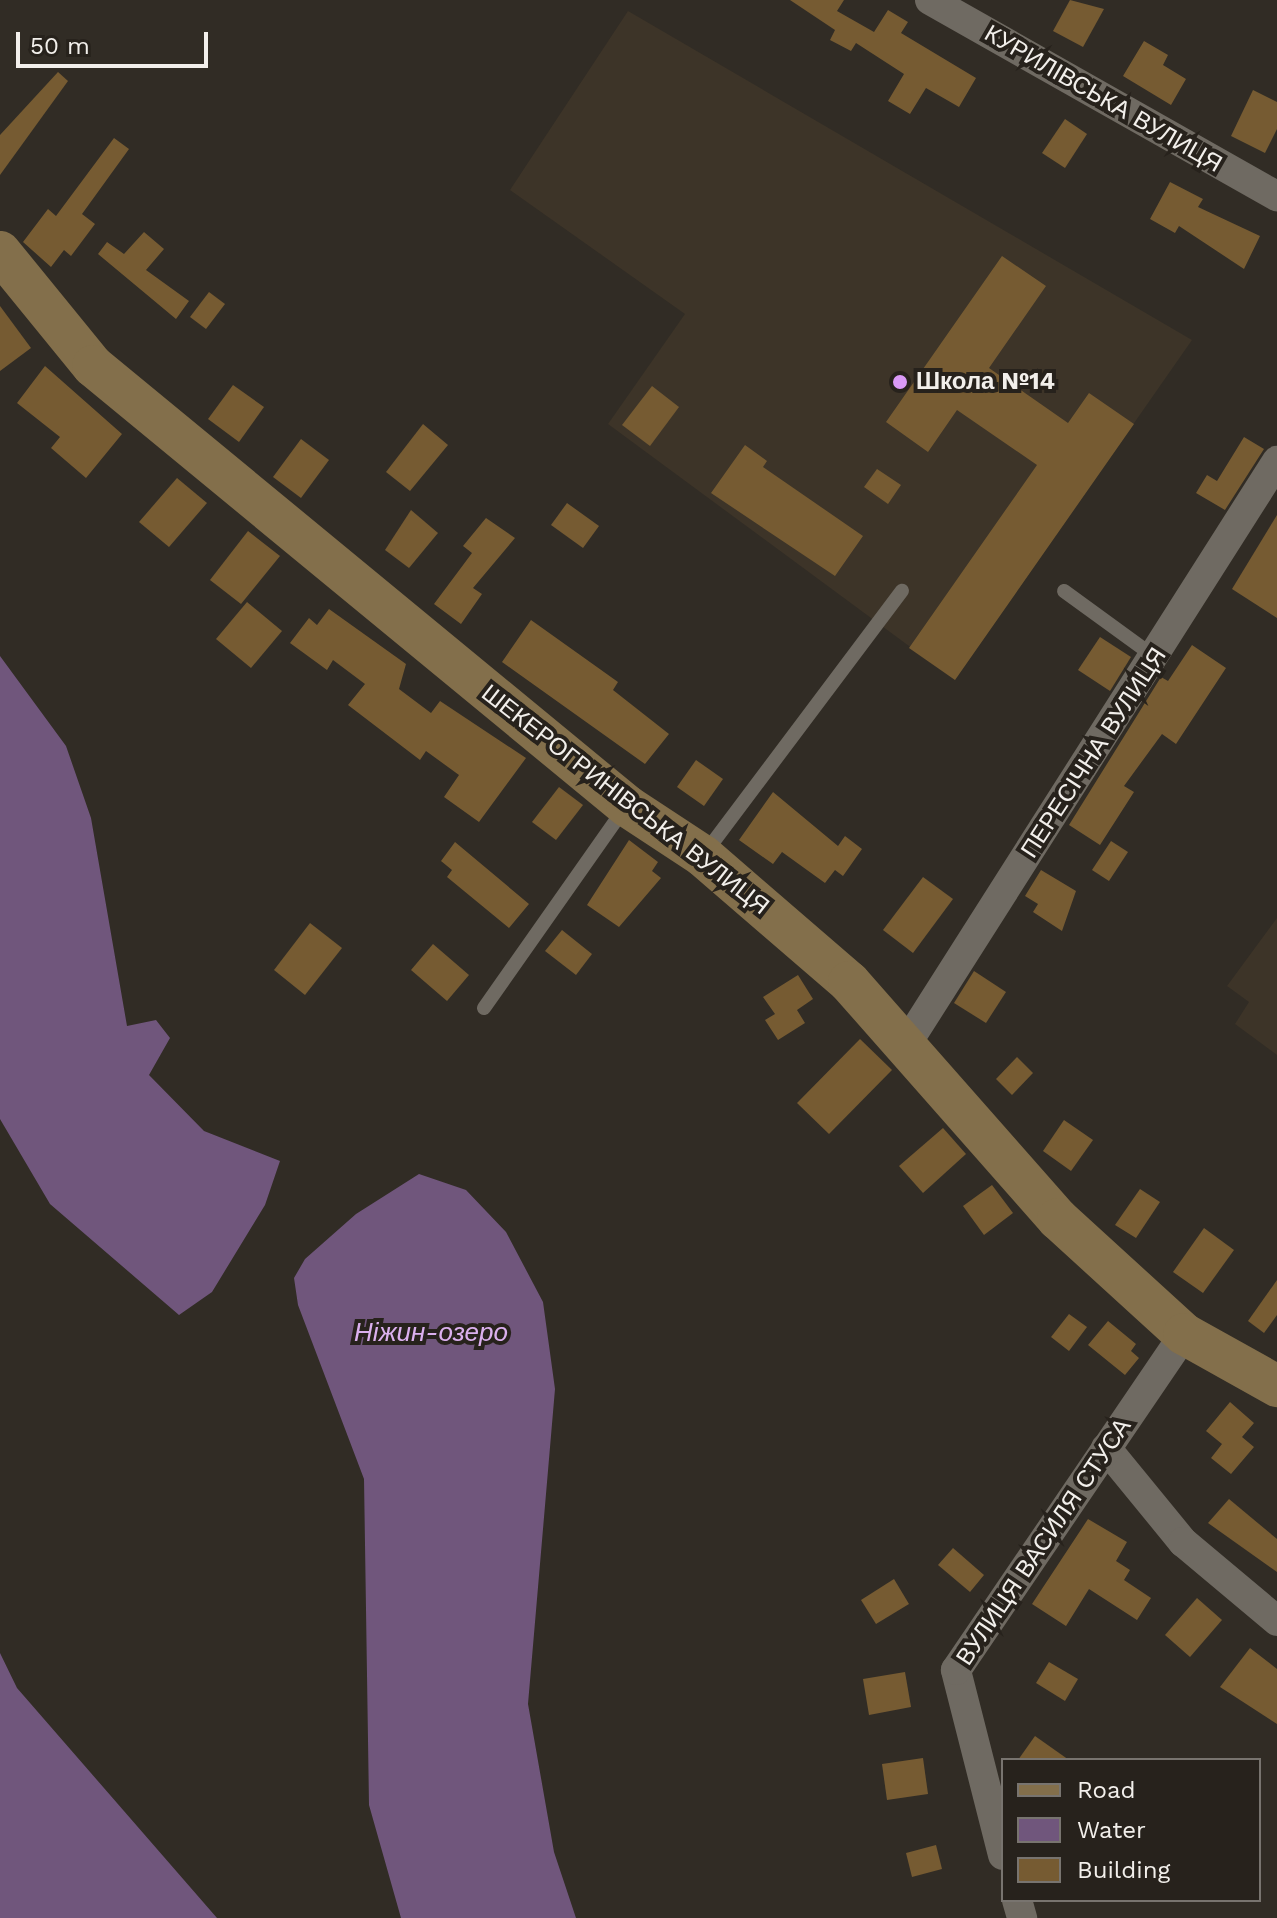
<!DOCTYPE html>
<html>
<head>
<meta charset="utf-8">
<style>
	body { margin:0 }
	#map { position:relative; width:1277px; height:1918px; overflow:hidden; background:#312c25; font-family:"Work Sans",sans-serif }
	div>[style] { position:absolute }
	.built>* { inset:0; background:#3d3428 }
	.water>* { inset:0; background:#70567c }
	.building>* { inset:0; background:#765b32 }
	.lane>* { height:14px; margin:-7px; padding:0 7px; transform-origin:7px; border-radius:7px; background:#6f6a62 }
	.street>* { height:30px; margin:-15px; padding:0 15px; transform-origin:15px; border-radius:15px; background:#6f6a62 }
	.secondary>* { height:42px; margin:-21px; padding:0 21px; transform-origin:21px; border-radius:21px; background:#836f4b }
	.dots>* { width:22px; height:22px; translate:-50% -50%; box-sizing:border-box; border:4px solid #27221c; border-radius:50% }
	span { translate:-50% -50%; white-space:nowrap; text-align:center; line-height:1.15; -webkit-text-stroke:8px #27221c; paint-order:stroke }
	.street-label { font-size:24px; color:#f2efeb }
	.poi-label { font-size:24px; color:#f2efeb; font-weight:700 }
	.left { translate:0 -50%; text-align:left }
	.water-label { font-size:26px; color:#dbb0ee; font-style:italic }
	.legend { position:absolute; left:1001px; top:1758px; width:260px; height:144px; box-sizing:border-box; background:#27221c; border:2px solid #78746f; margin:0; padding:10px 14px; list-style:none; font-size:24px; color:#f2efeb }
	.legend li { display:flex; align-items:center; gap:16px; height:40px }
	.legend b { width:40px; border:2px solid #78746f }
	.scale { position:absolute; left:16px; top:32px; width:192px; height:36px; box-sizing:border-box; border:4px solid #f2efeb; border-top:0; padding-left:10px; font-size:24px; line-height:28px; white-space:nowrap; color:#f2efeb; -webkit-text-stroke:6px #27221c; paint-order:stroke }
</style>
</head>
<body>
<div id="map">
	<div class="built">
		<i style="clip-path:polygon(628px 11px,1192px 340px,955px 680px,608px 424px,685px 314px,510px 190px)"></i>
		<i style="clip-path:polygon(1277px 918px,1277px 1055px,1235px 1024px,1249px 1002px,1227px 986px)"></i>
	</div>
	<div class="water">
		<i style="clip-path:polygon(0 656px,66px 746px,91px 818px,127px 1026px,156px 1020px,170px 1038px,149px 1075px,204px 1131px,280px 1161px,265px 1205px,212px 1292px,179px 1315px,50px 1204px,0 1119px)"></i>
		<i style="clip-path:polygon(419px 1174px,466px 1190px,506px 1232px,543px 1302px,555px 1389px,528px 1704px,554px 1852px,576px 1918px,401px 1918px,369px 1805px,364px 1479px,298px 1305px,294px 1278px,305px 1259px,356px 1214px)"></i>
		<i style="clip-path:polygon(0 1653px,17px 1688px,217px 1918px,0 1918px)"></i>
	</div>
	<div class="building">
		<i style="clip-path:polygon(790px 0,844px 0,837px 11px,874px 32px,888px 10px,908px 22px,901px 33px,976px 78px,959px 107px,926px 88px,910px 114px,888px 101px,904px 74px,856px 43px,851px 51px,830px 40px,835px 30px)"></i>
		<i style="clip-path:polygon(1070px 0,1104px 9px,1083px 47px,1053px 31px)"></i>
		<i style="clip-path:polygon(1144px 41px,1168px 55px,1163px 65px,1186px 79px,1171px 105px,1123px 76px)"></i>
		<i style="clip-path:polygon(58px 72px,68px 81px,0 175px,0 135px)"></i>
		<i style="clip-path:polygon(1253px 90px,1277px 102px,1277px 129px,1265px 153px,1231px 136px)"></i>
		<i style="clip-path:polygon(1065px 119px,1087px 134px,1065px 168px,1042px 153px)"></i>
		<i style="clip-path:polygon(114px 138px,129px 149px,82px 214px,95px 224px,71px 256px,64px 250px,51px 267px,23px 242px,48px 209px,56px 216px)"></i>
		<i style="clip-path:polygon(1170px 182px,1203px 199px,1198px 207px,1260px 236px,1244px 269px,1179px 226px,1175px 233px,1150px 219px)"></i>
		<i style="clip-path:polygon(144px 232px,164px 249px,146px 270px,189px 301px,176px 319px,98px 254px,107px 242px,124px 254px)"></i>
		<i style="clip-path:polygon(1002px 256px,1046px 286px,989px 368px,1068px 423px,1089px 393px,1134px 424px,955px 680px,909px 648px,1037px 465px,957px 410px,928px 452px,886px 422px)"></i>
		<i style="clip-path:polygon(209px 292px,225px 304px,206px 329px,190px 317px)"></i>
		<i style="clip-path:polygon(0 306px,31px 348px,0 371px)"></i>
		<i style="clip-path:polygon(45px 366px,122px 434px,86px 478px,51px 448px,60px 437px,17px 403px)"></i>
		<i style="clip-path:polygon(233px 385px,264px 407px,239px 442px,208px 419px)"></i>
		<i style="clip-path:polygon(652px 386px,679px 407px,650px 446px,622px 425px)"></i>
		<i style="clip-path:polygon(423px 424px,448px 445px,410px 491px,386px 472px)"></i>
		<i style="clip-path:polygon(1244px 437px,1264px 449px,1225px 510px,1196px 493px,1207px 475px,1217px 481px)"></i>
		<i style="clip-path:polygon(301px 439px,329px 460px,301px 498px,273px 477px)"></i>
		<i style="clip-path:polygon(745px 445px,767px 461px,763px 467px,863px 536px,835px 576px,711px 493px)"></i>
		<i style="clip-path:polygon(877px 469px,901px 485px,888px 504px,864px 487px)"></i>
		<i style="clip-path:polygon(177px 478px,207px 503px,169px 547px,139px 522px)"></i>
		<i style="clip-path:polygon(567px 503px,599px 526px,583px 548px,551px 525px)"></i>
		<i style="clip-path:polygon(411px 510px,438px 533px,409px 568px,385px 550px)"></i>
		<i style="clip-path:polygon(1277px 515px,1277px 618px,1232px 589px)"></i>
		<i style="clip-path:polygon(486px 518px,515px 538px,473px 588px,482px 594px,461px 624px,434px 604px,472px 553px,463px 546px)"></i>
		<i style="clip-path:polygon(248px 531px,280px 556px,241px 604px,210px 580px)"></i>
		<i style="clip-path:polygon(247px 602px,282px 631px,251px 668px,216px 639px)"></i>
		<i style="clip-path:polygon(329px 609px,406px 664px,399px 689px,431px 713px,440px 701px,526px 758px,479px 822px,444px 797px,459px 775px,426px 751px,420px 760px,348px 705px,365px 684px,333px 660px,327px 670px,290px 643px,309px 618px,317px 625px)"></i>
		<i style="clip-path:polygon(531px 620px,618px 682px,613px 690px,669px 734px,645px 764px,502px 662px)"></i>
		<i style="clip-path:polygon(1100px 637px,1131px 657px,1110px 691px,1078px 670px)"></i>
		<i style="clip-path:polygon(1192px 645px,1226px 668px,1176px 744px,1162px 734px,1124px 786px,1134px 792px,1100px 845px,1069px 825px,1161px 677px,1168px 681px)"></i>
		<i style="clip-path:polygon(696px 760px,723px 779px,704px 806px,677px 787px)"></i>
		<i style="clip-path:polygon(559px 787px,583px 805px,556px 840px,532px 822px)"></i>
		<i style="clip-path:polygon(773px 792px,838px 846px,845px 836px,862px 849px,843px 876px,835px 870px,825px 883px,782px 852px,773px 864px,739px 840px)"></i>
		<i style="clip-path:polygon(629px 840px,658px 862px,652px 871px,661px 878px,619px 927px,587px 905px)"></i>
		<i style="clip-path:polygon(1111px 841px,1128px 852px,1109px 881px,1092px 870px)"></i>
		<i style="clip-path:polygon(455px 842px,529px 904px,509px 928px,447px 877px,452px 870px,441px 861px)"></i>
		<i style="clip-path:polygon(1041px 870px,1076px 891px,1062px 931px,1033px 912px,1038px 904px,1025px 896px)"></i>
		<i style="clip-path:polygon(923px 877px,953px 899px,913px 953px,883px 930px)"></i>
		<i style="clip-path:polygon(310px 923px,342px 948px,305px 995px,274px 970px)"></i>
		<i style="clip-path:polygon(562px 930px,592px 954px,576px 975px,545px 951px)"></i>
		<i style="clip-path:polygon(433px 944px,469px 975px,447px 1001px,411px 970px)"></i>
		<i style="clip-path:polygon(974px 971px,1006px 992px,986px 1023px,954px 1003px)"></i>
		<i style="clip-path:polygon(798px 975px,813px 999px,797px 1010px,805px 1023px,778px 1040px,765px 1020px,775px 1014px,763px 997px)"></i>
		<i style="clip-path:polygon(860px 1039px,892px 1070px,829px 1134px,797px 1103px)"></i>
		<i style="clip-path:polygon(1017px 1057px,1033px 1073px,1012px 1095px,996px 1079px)"></i>
		<i style="clip-path:polygon(1064px 1120px,1093px 1140px,1071px 1171px,1043px 1151px)"></i>
		<i style="clip-path:polygon(943px 1128px,966px 1154px,923px 1193px,899px 1166px)"></i>
		<i style="clip-path:polygon(992px 1185px,1013px 1213px,984px 1235px,963px 1206px)"></i>
		<i style="clip-path:polygon(1140px 1189px,1160px 1202px,1136px 1238px,1115px 1225px)"></i>
		<i style="clip-path:polygon(1204px 1228px,1234px 1250px,1203px 1293px,1173px 1272px)"></i>
		<i style="clip-path:polygon(1277px 1280px,1277px 1315px,1264px 1333px,1248px 1321px)"></i>
		<i style="clip-path:polygon(1069px 1314px,1087px 1327px,1069px 1351px,1051px 1337px)"></i>
		<i style="clip-path:polygon(1108px 1321px,1136px 1344px,1131px 1351px,1139px 1358px,1125px 1375px,1088px 1345px)"></i>
		<i style="clip-path:polygon(1230px 1402px,1254px 1423px,1242px 1437px,1254px 1447px,1231px 1474px,1211px 1458px,1222px 1444px,1206px 1431px)"></i>
		<i style="clip-path:polygon(1229px 1499px,1277px 1539px,1277px 1572px,1208px 1523px)"></i>
		<i style="clip-path:polygon(1088px 1519px,1127px 1542px,1116px 1561px,1130px 1570px,1124px 1580px,1151px 1598px,1137px 1620px,1089px 1589px,1066px 1626px,1032px 1604px)"></i>
		<i style="clip-path:polygon(953px 1548px,984px 1575px,970px 1592px,938px 1565px)"></i>
		<i style="clip-path:polygon(894px 1579px,909px 1604px,876px 1624px,861px 1600px)"></i>
		<i style="clip-path:polygon(1197px 1598px,1222px 1620px,1190px 1657px,1165px 1635px)"></i>
		<i style="clip-path:polygon(1250px 1648px,1277px 1669px,1277px 1724px,1220px 1687px)"></i>
		<i style="clip-path:polygon(1049px 1662px,1078px 1679px,1065px 1701px,1036px 1683px)"></i>
		<i style="clip-path:polygon(905px 1672px,911px 1707px,869px 1715px,863px 1679px)"></i>
		<i style="clip-path:polygon(1035px 1736px,1069px 1760px,1018px 1760px)"></i>
		<i style="clip-path:polygon(923px 1758px,928px 1794px,887px 1800px,882px 1764px)"></i>
		<i style="clip-path:polygon(936px 1845px,942px 1869px,912px 1877px,906px 1853px)"></i>
	</div>
	<div class="lane">
		<i style="left:1064px;top:591px;width:112px;rotate:36deg"></i>
		<i style="left:705px;top:853px;width:328px;rotate:-53.1deg"></i>
		<i style="left:484px;top:1008px;width:243px;rotate:-54.9deg"></i>
	</div>
	<div class="street">
		<i style="left:930px;top:0;width:399px;rotate:29.5deg"></i>
		<i style="left:907px;top:1043px;width:690px;rotate:-57.55deg"></i>
		<i style="left:1106px;top:1448px;width:122px;rotate:50.7deg"></i>
		<i style="left:1183px;top:1542px;width:123px;rotate:40deg"></i>
		<i style="left:1003px;top:1855px;width:191px;rotate:-104.3deg"></i>
		<i style="left:956px;top:1670px;width:406px;rotate:-55.8deg"></i>
		<i style="left:1017px;top:1900px;width:19px;rotate:74deg"></i>
	</div>
	<div class="secondary">
		<i style="left:0;top:252px;width:147px;rotate:50.8deg"></i>
		<i style="left:93px;top:366px;width:692px;rotate:39.49deg"></i>
		<i style="left:627px;top:806px;width:91px;rotate:33.3deg"></i>
		<i style="left:703px;top:856px;width:193px;rotate:40.8deg"></i>
		<i style="left:849px;top:982px;width:316px;rotate:48.6deg"></i>
		<i style="left:1058px;top:1219px;width:171px;rotate:42.4deg"></i>
		<i style="left:1184px;top:1334px;width:107px;rotate:29.2deg"></i>
	</div>
	<div class="dots">
		<i style="left:900px;top:382px;background:#da9af6"></i>
	</div>
	<div class="street-label">
		<span style="left:1103px;top:99px;rotate:30deg">КУРИЛІВСЬКА ВУЛИЦЯ</span>
		<span style="left:1094px;top:753px;rotate:-57deg">ПЕРЕСІЧНА ВУЛИЦЯ</span>
		<span style="left:625px;top:800px;rotate:38deg">ШЕКЕРОГРИНІВСЬКА ВУЛИЦЯ</span>
		<span style="left:1044px;top:1542px;rotate:-56deg">ВУЛИЦЯ ВАСИЛЯ СТУСА</span>
	</div>
	<div class="poi-label">
		<span class="left" style="left:916px;top:382px">Школа №14</span>
	</div>
	<div class="water-label">
		<span style="left:431px;top:1333px">Ніжин-озеро</span>
	</div>
	<ul class="legend">
	<li><b style="height:10px;background:#836f4b"></b>Road</li>
	<li><b style="height:22px;background:#70567c"></b>Water</li>
	<li><b style="height:22px;background:#765b32"></b>Building</li>
	</ul>
	<div class="scale">50 m</div>
</div>
</body>
</html>
